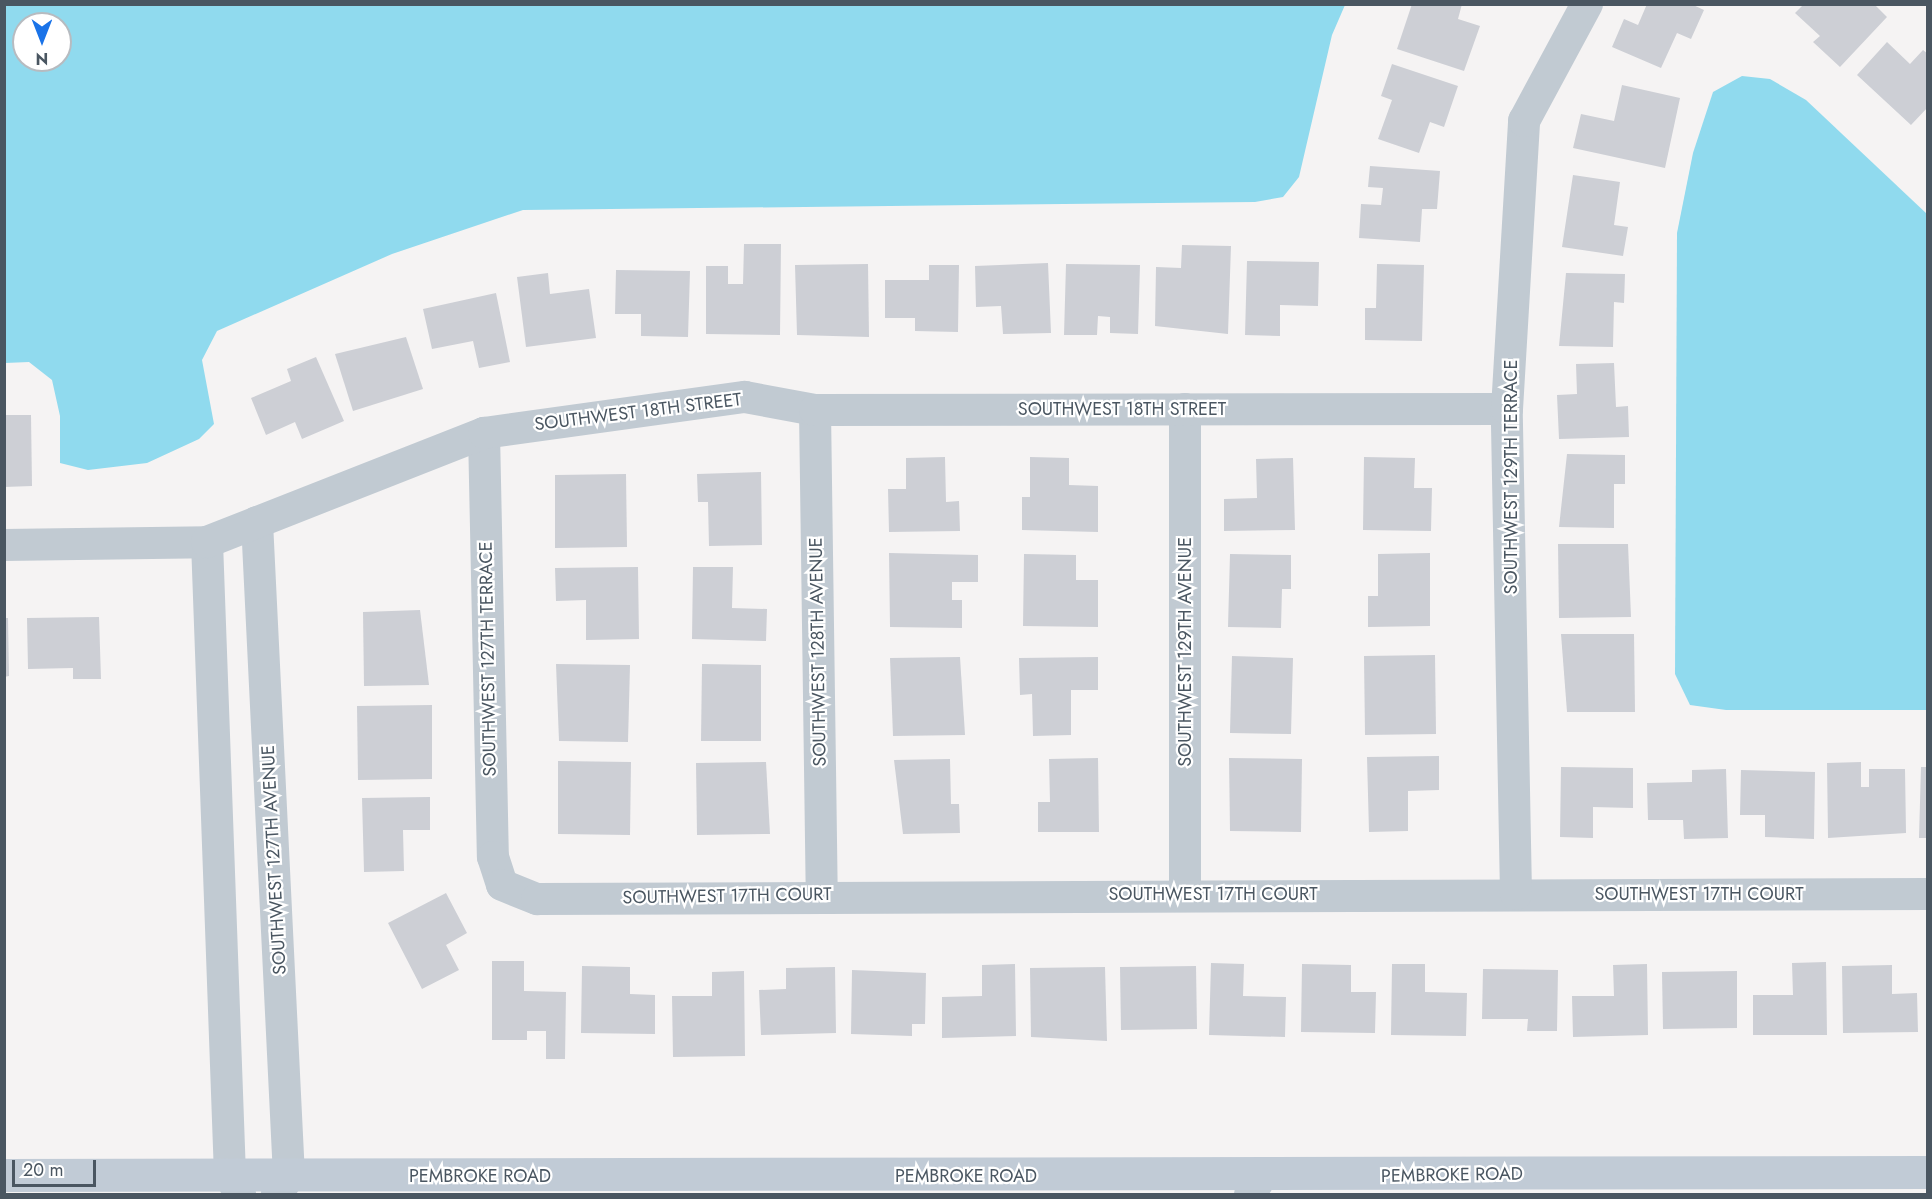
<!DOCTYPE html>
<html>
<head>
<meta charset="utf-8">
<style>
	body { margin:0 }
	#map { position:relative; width:1932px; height:1199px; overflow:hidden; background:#f5f3f3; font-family:Jost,sans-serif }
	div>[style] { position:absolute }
	.water>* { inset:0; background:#90daee }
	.building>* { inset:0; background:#cdcfd5 }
	.minor>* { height:32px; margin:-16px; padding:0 16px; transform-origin:16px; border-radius:16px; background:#c1cad2 }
	.secondary>* { height:33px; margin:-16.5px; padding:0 16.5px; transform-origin:16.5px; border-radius:16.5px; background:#c1cbd6 }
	span { translate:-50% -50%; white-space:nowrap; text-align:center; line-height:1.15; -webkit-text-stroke:4.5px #fff; paint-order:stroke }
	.street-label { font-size:18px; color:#4a5661 }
	.frame { position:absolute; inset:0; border:6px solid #4a5661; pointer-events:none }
	.north { position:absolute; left:12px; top:12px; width:60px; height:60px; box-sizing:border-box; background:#fff; border:2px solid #b7bbc0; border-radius:50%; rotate:180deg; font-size:16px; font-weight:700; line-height:24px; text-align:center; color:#4a5661 }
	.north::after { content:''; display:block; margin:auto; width:21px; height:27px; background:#1a73e8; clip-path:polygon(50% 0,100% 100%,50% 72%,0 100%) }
	.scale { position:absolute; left:12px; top:1160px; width:84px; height:27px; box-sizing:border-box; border:3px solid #4a5661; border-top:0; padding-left:8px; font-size:18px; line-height:21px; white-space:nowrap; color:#4a5661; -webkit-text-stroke:4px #fff; paint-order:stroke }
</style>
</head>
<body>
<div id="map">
	<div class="water">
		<i style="clip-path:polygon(evenodd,4px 5px,5px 4px,1345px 5px,1332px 35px,1299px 177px,1283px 197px,1255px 202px,523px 210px,392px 254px,217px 331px,202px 360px,214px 424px,199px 439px,147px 463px,88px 470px,60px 463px,60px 416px,52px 380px,29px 362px,5px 363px,4px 5px,24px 24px,60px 24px,60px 60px,24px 60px,24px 24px)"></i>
		<i style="clip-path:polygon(1742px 76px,1770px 79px,1806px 100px,1927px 214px,1927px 710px,1726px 710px,1690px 705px,1675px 674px,1677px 233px,1693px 153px,1713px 92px)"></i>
	</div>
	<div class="building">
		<i style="clip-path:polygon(1412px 4px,1462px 4px,1458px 19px,1480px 26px,1464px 71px,1397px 49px)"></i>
		<i style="clip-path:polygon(1647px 4px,1691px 4px,1704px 10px,1691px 39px,1677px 33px,1661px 68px,1612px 47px,1624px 19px,1638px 25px)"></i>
		<i style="clip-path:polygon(1804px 4px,1874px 4px,1887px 17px,1840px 67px,1813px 42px,1820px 36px,1795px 13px)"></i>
		<i style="clip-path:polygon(1887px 42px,1910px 64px,1923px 50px,1928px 54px,1928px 107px,1911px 125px,1857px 75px)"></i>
		<i style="clip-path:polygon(1392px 64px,1458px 86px,1444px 127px,1430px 122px,1419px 153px,1378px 139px,1392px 100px,1381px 96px)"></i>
		<i style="clip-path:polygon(1622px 85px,1680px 98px,1665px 168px,1573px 148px,1581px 114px,1614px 121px)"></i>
		<i style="clip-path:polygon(1370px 166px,1440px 171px,1437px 209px,1422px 209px,1420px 242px,1359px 238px,1361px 204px,1381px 205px,1383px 188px,1368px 187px)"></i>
		<i style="clip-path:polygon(1573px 175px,1620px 182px,1614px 225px,1628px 227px,1623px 256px,1562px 247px)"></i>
		<i style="clip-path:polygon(744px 244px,781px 244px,780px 335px,706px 334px,706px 266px,728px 266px,728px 284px,743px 284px)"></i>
		<i style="clip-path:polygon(1182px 245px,1231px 246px,1228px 334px,1155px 326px,1156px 267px,1181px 268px)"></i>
		<i style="clip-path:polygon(1247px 261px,1319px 262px,1318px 306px,1280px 305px,1280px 336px,1245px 335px)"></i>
		<i style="clip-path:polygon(1048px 263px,1051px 333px,1003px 334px,1001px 306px,976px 307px,975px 266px)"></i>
		<i style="clip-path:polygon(868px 264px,869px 337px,797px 335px,795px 265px)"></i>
		<i style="clip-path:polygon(1066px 264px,1140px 265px,1138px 334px,1110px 333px,1110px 317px,1098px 316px,1097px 335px,1064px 335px)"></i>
		<i style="clip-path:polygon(1377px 264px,1424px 265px,1422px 341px,1365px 340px,1365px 308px,1376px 308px)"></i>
		<i style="clip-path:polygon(929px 265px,959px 265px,958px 332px,915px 331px,915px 318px,885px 318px,885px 280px,929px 280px)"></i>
		<i style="clip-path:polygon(616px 270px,690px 271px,688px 337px,641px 336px,641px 314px,615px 314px)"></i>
		<i style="clip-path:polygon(548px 273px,550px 294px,589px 289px,596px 338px,526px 347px,517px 277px)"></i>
		<i style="clip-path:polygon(1566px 273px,1625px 274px,1624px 303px,1614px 302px,1613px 347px,1559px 346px)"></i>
		<i style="clip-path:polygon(496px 293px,510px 362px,479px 368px,473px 341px,432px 349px,423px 309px)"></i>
		<i style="clip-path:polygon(406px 337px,423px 389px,353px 411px,335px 354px)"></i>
		<i style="clip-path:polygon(316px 357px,344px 421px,302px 439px,295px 422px,266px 435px,251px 398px,291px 381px,287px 369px)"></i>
		<i style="clip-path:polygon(1614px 363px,1616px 407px,1628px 406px,1629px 437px,1559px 439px,1557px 395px,1577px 394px,1576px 364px)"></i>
		<i style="clip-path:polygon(4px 415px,31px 415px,32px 486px,4px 487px)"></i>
		<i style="clip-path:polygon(1567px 454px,1625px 455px,1625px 484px,1614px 484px,1614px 528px,1559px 527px)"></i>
		<i style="clip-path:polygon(945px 457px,946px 502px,959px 501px,960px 531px,889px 532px,888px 489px,906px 489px,906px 458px)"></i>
		<i style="clip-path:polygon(1030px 457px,1069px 458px,1069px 485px,1098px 486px,1098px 532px,1022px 530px,1022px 497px,1030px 497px)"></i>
		<i style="clip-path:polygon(1364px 457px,1415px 458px,1414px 488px,1432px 488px,1431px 531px,1363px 530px)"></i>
		<i style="clip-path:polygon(1293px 458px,1295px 530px,1224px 531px,1224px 499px,1257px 498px,1256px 459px)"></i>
		<i style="clip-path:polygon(761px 472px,762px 545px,709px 546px,708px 502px,698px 502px,697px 474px)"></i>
		<i style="clip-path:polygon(626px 474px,627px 547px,555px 548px,555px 475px)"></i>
		<i style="clip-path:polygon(1558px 544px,1628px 544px,1631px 617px,1559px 618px)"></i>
		<i style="clip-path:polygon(889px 553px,978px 555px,978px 582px,952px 582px,952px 600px,962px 600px,962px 628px,890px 627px)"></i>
		<i style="clip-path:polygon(1430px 553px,1430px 626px,1368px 627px,1368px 596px,1378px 596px,1378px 554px)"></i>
		<i style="clip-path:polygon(1024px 554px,1076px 555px,1076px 580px,1098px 580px,1098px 627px,1023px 626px)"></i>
		<i style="clip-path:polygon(1230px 554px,1291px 555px,1291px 589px,1282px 589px,1281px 628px,1228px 627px)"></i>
		<i style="clip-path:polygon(638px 567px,639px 639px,586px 640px,586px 600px,556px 601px,555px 568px)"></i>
		<i style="clip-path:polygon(693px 567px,733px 567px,732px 608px,767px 609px,766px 641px,692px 639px)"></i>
		<i style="clip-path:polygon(420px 610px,429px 685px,364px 686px,363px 612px)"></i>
		<i style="clip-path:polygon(99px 617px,101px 679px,73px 679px,73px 668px,28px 669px,27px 618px)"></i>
		<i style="clip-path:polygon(4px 618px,8px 618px,9px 676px,4px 677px)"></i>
		<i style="clip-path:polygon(1561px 634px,1634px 634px,1635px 712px,1567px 712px)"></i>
		<i style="clip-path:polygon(1435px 655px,1436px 734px,1365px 735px,1364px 656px)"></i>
		<i style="clip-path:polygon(1232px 656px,1293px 658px,1291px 734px,1230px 733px)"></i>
		<i style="clip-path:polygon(960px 657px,965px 735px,893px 736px,890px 658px)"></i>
		<i style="clip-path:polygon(1098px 657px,1098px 690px,1071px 690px,1071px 735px,1033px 736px,1032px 694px,1020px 695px,1019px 658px)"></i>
		<i style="clip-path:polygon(556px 664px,630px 665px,628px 742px,559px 741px)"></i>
		<i style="clip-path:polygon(702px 664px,761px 665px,761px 741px,701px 741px)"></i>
		<i style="clip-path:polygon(432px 705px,432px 779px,358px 780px,357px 706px)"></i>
		<i style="clip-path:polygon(1439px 756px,1439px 790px,1408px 791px,1408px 831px,1369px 832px,1367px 757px)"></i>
		<i style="clip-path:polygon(1098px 758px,1099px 832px,1038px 832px,1038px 802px,1050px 802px,1049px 759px)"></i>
		<i style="clip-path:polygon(1229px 758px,1302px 759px,1301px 832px,1230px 831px)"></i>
		<i style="clip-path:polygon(950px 759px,951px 804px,959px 804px,960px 833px,903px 834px,894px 760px)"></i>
		<i style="clip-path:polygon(558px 761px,631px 762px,630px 835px,558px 834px)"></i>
		<i style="clip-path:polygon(766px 762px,770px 834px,697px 835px,696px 763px)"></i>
		<i style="clip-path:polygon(1861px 762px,1861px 787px,1869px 787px,1869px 769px,1905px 769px,1906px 833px,1828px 838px,1827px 763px)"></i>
		<i style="clip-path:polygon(1561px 767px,1633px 768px,1633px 808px,1593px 807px,1593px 838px,1560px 837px)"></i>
		<i style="clip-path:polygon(1921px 767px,1928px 767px,1928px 838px,1919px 838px)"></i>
		<i style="clip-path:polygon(1726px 769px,1728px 838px,1684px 839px,1683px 820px,1648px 820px,1647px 783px,1692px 782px,1692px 770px)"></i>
		<i style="clip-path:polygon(1741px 770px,1815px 772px,1814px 839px,1765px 837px,1765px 815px,1740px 815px)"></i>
		<i style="clip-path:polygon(430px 797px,430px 830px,403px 830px,404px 871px,364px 872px,362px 798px)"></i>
		<i style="clip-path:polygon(446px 893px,467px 933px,446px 945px,459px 970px,422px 989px,388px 923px)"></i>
		<i style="clip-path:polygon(492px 961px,524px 961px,524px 991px,566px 992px,565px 1059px,546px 1059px,546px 1031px,527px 1031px,527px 1040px,492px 1040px)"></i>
		<i style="clip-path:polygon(1826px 962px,1827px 1035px,1753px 1035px,1753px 995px,1793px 995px,1792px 963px)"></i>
		<i style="clip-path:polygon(1211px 963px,1244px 964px,1243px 996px,1286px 997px,1285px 1037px,1209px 1035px)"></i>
		<i style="clip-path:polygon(1015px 964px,1016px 1036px,942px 1038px,942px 997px,982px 996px,982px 965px)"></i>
		<i style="clip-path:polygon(1302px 964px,1351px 965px,1351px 992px,1376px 992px,1375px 1033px,1301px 1032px)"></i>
		<i style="clip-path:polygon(1392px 964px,1425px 964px,1425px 992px,1467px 993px,1466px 1036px,1391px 1035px)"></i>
		<i style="clip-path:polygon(1647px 964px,1648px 1035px,1573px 1037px,1572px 996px,1614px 996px,1613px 965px)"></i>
		<i style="clip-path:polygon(1892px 965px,1892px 994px,1917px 993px,1918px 1032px,1843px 1033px,1842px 966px)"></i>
		<i style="clip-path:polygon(582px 966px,630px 967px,630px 994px,655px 995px,655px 1034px,581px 1033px)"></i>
		<i style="clip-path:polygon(1196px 966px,1197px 1029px,1121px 1030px,1120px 967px)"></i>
		<i style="clip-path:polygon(835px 967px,836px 1033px,761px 1035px,759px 990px,786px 989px,786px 968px)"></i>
		<i style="clip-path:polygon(1105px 967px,1107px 1041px,1031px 1037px,1030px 968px)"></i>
		<i style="clip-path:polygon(1483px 969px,1558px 970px,1557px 1031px,1527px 1031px,1528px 1019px,1482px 1019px)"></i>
		<i style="clip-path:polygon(852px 970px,926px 973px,925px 1024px,912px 1024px,912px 1036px,851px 1034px)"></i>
		<i style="clip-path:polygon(744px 971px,745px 1056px,673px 1057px,672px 996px,712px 996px,712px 972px)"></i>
		<i style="clip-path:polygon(1737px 971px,1737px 1028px,1663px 1029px,1662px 972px)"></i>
	</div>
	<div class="minor">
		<i style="left:1185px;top:409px;width:485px;rotate:90deg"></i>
		<i style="left:815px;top:410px;width:484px;rotate:89.2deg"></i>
		<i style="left:484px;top:433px;width:424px;rotate:88.8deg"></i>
		<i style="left:493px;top:857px;width:29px;rotate:72deg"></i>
		<i style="left:502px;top:885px;width:38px;rotate:22deg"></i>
		<i style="left:537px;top:899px;width:1391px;rotate:-0.21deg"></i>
		<i style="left:257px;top:522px;width:655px;rotate:87.2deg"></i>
		<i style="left:289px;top:1176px;width:22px;rotate:124deg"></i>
		<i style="left:207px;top:542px;width:634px;rotate:87.92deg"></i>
		<i style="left:230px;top:1176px;width:21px;rotate:61deg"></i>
		<i style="left:4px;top:545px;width:203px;rotate:-0.8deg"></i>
		<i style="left:207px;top:542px;width:298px;rotate:-21.5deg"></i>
		<i style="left:484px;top:433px;width:263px;rotate:-7.9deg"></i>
		<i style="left:745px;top:397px;width:71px;rotate:10.5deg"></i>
		<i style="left:815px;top:410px;width:692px;rotate:-0.08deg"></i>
		<i style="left:1516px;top:894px;width:485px;rotate:-91.1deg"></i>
		<i style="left:1507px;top:409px;width:289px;rotate:-86.6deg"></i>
		<i style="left:1524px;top:121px;width:133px;rotate:-61.7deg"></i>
		<i style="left:1250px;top:1194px;width:20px;rotate:-57deg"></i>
	</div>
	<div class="secondary">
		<i style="left:4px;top:1175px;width:1924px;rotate:-0.09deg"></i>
	</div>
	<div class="street-label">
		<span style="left:1122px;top:409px">SOUTHWEST 18TH STREET</span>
		<span style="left:638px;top:412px;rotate:-7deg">SOUTHWEST 18TH STREET</span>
		<span style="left:1511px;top:477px;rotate:-90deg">SOUTHWEST 129TH TERRACE</span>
		<span style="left:818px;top:652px;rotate:-91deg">SOUTHWEST 128TH AVENUE</span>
		<span style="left:1185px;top:652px;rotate:-90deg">SOUTHWEST 129TH AVENUE</span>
		<span style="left:488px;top:659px;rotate:-91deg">SOUTHWEST 127TH TERRACE</span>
		<span style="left:274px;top:860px;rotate:-93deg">SOUTHWEST 127TH AVENUE</span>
		<span style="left:1213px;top:894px">SOUTHWEST 17TH COURT</span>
		<span style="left:1699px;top:894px">SOUTHWEST 17TH COURT</span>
		<span style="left:727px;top:896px;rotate:-1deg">SOUTHWEST 17TH COURT</span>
		<span style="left:1452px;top:1175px;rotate:-1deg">PEMBROKE ROAD</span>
		<span style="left:480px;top:1176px">PEMBROKE ROAD</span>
		<span style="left:966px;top:1176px">PEMBROKE ROAD</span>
	</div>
	<div class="frame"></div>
	<div class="north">N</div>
	<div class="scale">20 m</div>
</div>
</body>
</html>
